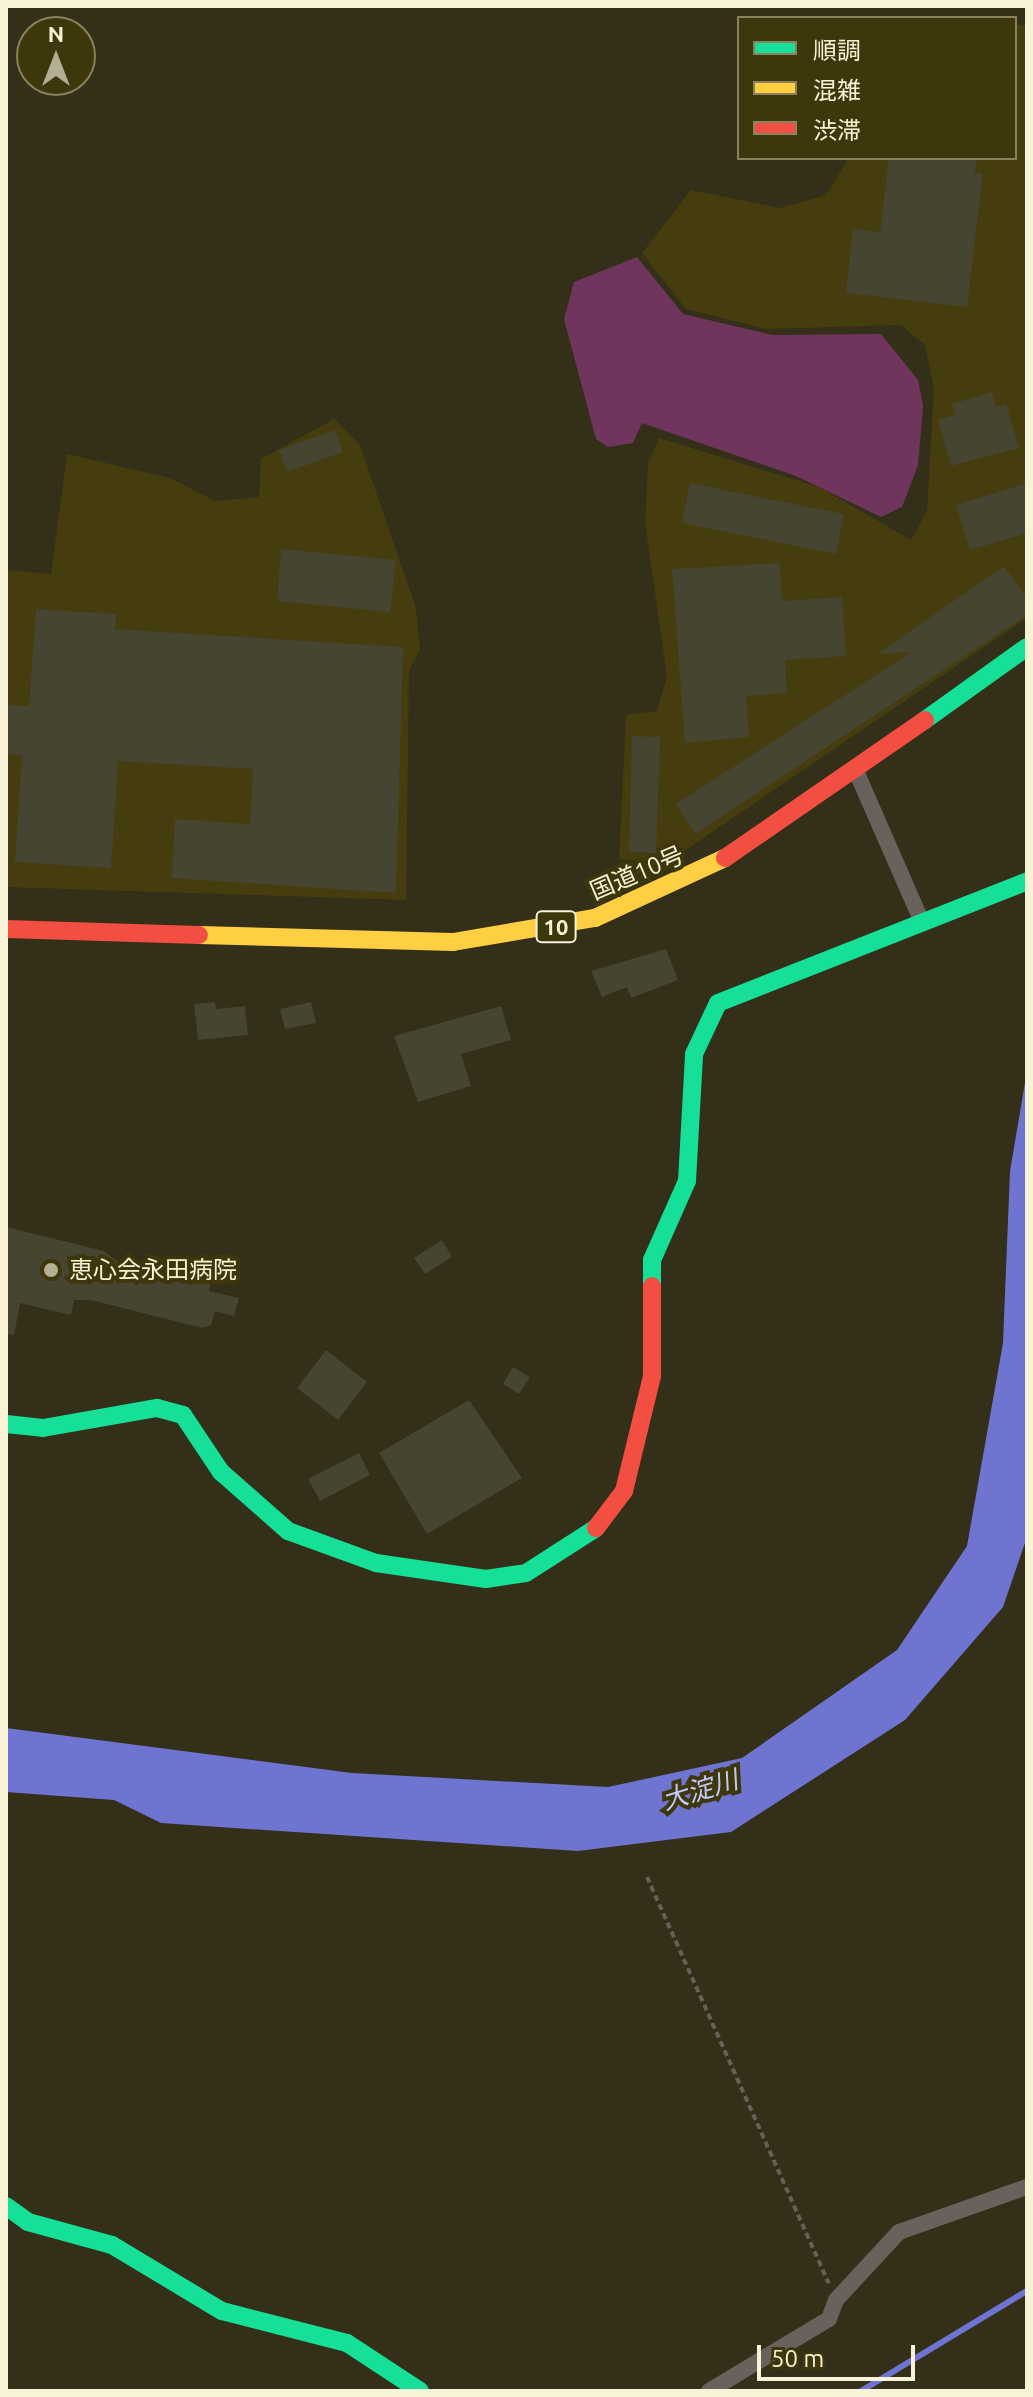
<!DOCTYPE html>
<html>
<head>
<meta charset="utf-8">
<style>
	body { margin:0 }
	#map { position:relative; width:1033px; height:2397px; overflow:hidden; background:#332f18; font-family:Ubuntu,"Noto Sans JP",sans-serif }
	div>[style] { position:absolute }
	.built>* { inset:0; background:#453d0e }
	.green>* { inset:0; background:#70355d }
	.water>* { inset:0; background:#6f74d1 }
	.stream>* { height:6px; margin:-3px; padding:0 3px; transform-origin:3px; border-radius:3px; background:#6f74d1 }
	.building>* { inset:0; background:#454531 }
	.path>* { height:4px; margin-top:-2px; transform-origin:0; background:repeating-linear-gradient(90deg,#666057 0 6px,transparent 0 10px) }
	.street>* { height:16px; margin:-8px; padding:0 8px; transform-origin:8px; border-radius:8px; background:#69615b }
	.fast>* { height:18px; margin:-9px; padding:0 9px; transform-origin:9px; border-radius:9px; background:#16e098 }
	.slow>* { height:18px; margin:-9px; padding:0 9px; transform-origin:9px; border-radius:9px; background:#ffcf43 }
	.jam>* { height:18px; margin:-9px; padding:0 9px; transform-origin:9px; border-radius:9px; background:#f24e42 }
	.dots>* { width:22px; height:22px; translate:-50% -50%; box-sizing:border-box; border:4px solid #3f370c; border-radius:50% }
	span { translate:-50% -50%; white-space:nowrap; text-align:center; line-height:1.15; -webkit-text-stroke:8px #3f370c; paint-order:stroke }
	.shield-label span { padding:2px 6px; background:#3f370c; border:2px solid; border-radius:6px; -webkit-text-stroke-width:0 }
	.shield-label { font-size:22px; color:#f8f3d6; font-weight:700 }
	.street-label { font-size:24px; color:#f8f3d6 }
	.poi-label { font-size:24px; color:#f8f3d6 }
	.left { translate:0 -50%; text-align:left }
	.water-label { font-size:26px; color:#c1c9fd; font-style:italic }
	.frame { position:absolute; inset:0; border:8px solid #f8f3d6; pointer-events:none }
	.legend { position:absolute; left:737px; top:16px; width:280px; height:144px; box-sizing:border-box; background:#3f370c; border:2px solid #89825d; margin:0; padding:10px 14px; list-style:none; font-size:24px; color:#f8f3d6 }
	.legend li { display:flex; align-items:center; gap:16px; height:40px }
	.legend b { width:40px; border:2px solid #89825d }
	.north { position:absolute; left:16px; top:16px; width:80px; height:80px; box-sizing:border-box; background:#3f370c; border:2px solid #89825d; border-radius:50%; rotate:0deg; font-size:22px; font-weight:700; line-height:32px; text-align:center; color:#f8f3d6 }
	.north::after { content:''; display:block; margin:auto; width:28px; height:36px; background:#b3ae94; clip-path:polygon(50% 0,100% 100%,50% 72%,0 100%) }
	.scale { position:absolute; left:757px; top:2345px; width:158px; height:36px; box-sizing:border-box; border:4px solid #f8f3d6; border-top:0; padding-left:10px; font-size:24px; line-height:28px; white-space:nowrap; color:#f8f3d6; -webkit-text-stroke:6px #3f370c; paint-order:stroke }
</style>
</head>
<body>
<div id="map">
	<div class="built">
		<i style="clip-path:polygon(1015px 24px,1027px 26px,1027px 618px,665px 864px,619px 859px,626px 715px,657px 711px,667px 677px,645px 523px,648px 463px,659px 438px,819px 487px,911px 540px,927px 511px,934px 388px,925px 345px,901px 325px,767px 329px,686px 309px,642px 253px,691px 190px,780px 208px,826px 195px,849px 158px,1015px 158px)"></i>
		<i style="clip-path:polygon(334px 419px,360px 445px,416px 608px,420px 649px,409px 670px,406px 900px,6px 887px,6px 570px,51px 574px,67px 454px,170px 478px,215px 501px,259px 497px,261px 459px)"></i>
	</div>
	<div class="green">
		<i style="clip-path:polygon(637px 257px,683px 314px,772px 335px,881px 334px,918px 380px,923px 406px,918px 465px,902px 507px,881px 517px,796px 476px,642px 423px,633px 443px,608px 447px,596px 439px,564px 319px,574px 282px)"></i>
	</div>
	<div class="water">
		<i style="clip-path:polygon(1027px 1071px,1027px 1537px,1003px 1607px,905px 1720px,731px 1832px,578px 1851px,161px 1823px,114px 1800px,6px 1792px,6px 1728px,352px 1773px,608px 1787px,742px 1758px,897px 1650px,967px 1546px,1003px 1343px,1010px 1171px)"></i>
	</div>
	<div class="stream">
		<i style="left:861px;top:2391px;width:194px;rotate:-31.1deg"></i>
	</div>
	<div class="building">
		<i style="clip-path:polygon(889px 158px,977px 158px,975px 173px,983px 173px,967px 307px,846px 293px,853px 229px,880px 232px)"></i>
		<i style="clip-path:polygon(992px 392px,996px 407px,1006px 404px,1019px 448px,951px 466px,938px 420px,955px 415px,952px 404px)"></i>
		<i style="clip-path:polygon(335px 430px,343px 452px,287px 472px,279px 450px)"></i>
		<i style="clip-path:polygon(690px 483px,844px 514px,836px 554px,682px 523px)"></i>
		<i style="clip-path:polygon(1027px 483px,1027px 533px,970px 550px,956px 505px)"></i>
		<i style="clip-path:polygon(281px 549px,396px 560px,390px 612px,277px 601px)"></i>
		<i style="clip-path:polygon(780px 563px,782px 601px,842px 597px,846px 656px,785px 660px,787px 693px,746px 696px,749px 737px,685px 743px,672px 569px)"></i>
		<i style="clip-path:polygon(1004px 566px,1027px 599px,1027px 615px,695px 834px,676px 804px,912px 652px,877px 654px)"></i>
		<i style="clip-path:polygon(36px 609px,116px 614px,115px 629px,403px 647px,396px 893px,172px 878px,175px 819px,250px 824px,253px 769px,118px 761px,111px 868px,15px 862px,22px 755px,6px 754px,6px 705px,29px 706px)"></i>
		<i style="clip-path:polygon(632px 736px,660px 737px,656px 853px,629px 852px)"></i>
		<i style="clip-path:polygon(666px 949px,678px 980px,631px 998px,627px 987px,602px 997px,591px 971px)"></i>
		<i style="clip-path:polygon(215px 1002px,216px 1009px,245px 1006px,248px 1035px,198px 1040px,194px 1004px)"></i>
		<i style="clip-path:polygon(311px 1002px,316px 1023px,285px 1029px,280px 1009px)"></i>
		<i style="clip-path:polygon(501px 1006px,511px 1040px,461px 1054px,471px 1086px,418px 1102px,394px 1036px)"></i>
		<i style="clip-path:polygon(6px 1227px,104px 1251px,122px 1265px,211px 1281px,209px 1291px,239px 1298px,234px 1316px,215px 1311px,211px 1325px,202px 1328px,91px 1300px,74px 1300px,71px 1315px,20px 1303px,14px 1335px,6px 1334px)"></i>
		<i style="clip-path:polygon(442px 1240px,452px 1257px,425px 1274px,414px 1258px)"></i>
		<i style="clip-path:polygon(326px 1350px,367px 1382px,338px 1420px,297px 1388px)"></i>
		<i style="clip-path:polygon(513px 1367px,530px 1377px,519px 1394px,503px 1384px)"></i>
		<i style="clip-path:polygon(469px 1400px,522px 1478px,427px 1534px,379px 1453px)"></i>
		<i style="clip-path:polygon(359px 1453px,370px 1475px,320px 1501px,308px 1479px)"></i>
	</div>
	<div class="path">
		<i style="left:647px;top:1877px;width:445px;rotate:65.9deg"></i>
	</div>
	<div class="street">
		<i style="left:856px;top:771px;width:163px;rotate:66.4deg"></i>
		<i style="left:709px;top:2391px;width:140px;rotate:-31deg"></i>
		<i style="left:829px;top:2319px;width:20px;rotate:-70deg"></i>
		<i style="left:836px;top:2300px;width:93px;rotate:-47.2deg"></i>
		<i style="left:899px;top:2232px;width:136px;rotate:-19.4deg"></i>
	</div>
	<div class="fast">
		<i style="left:925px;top:720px;width:125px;rotate:-35.6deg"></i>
		<i style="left:652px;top:1286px;width:26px;rotate:-90deg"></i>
		<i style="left:652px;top:1260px;width:86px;rotate:-66.1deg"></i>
		<i style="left:687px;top:1181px;width:127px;rotate:-86.8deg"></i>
		<i style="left:694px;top:1054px;width:56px;rotate:-64.8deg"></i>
		<i style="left:718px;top:1003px;width:332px;rotate:-21.5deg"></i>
		<i style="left:6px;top:1424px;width:37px;rotate:6deg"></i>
		<i style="left:43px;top:1428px;width:116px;rotate:-10deg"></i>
		<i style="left:157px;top:1408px;width:27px;rotate:15deg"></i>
		<i style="left:183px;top:1415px;width:69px;rotate:56.3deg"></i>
		<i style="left:221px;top:1472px;width:89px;rotate:41.4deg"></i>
		<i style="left:288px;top:1531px;width:94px;rotate:20deg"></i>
		<i style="left:376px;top:1563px;width:111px;rotate:8.3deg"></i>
		<i style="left:486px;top:1579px;width:40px;rotate:-8.5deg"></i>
		<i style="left:526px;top:1573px;width:83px;rotate:-32.7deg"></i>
		<i style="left:6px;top:2206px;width:27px;rotate:36deg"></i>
		<i style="left:28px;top:2222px;width:87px;rotate:15.3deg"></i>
		<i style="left:112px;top:2245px;width:128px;rotate:31deg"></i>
		<i style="left:222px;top:2311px;width:129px;rotate:14.4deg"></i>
		<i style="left:347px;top:2343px;width:87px;rotate:33.3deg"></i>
	</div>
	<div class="slow">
		<i style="left:199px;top:935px;width:254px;rotate:1.6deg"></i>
		<i style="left:453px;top:942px;width:144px;rotate:-9.6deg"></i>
		<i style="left:595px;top:918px;width:143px;rotate:-24.8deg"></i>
	</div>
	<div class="jam">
		<i style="left:725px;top:858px;width:243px;rotate:-34.6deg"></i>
		<i style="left:6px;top:929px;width:193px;rotate:1.8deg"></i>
		<i style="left:596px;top:1528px;width:46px;rotate:-52.9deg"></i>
		<i style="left:624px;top:1491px;width:118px;rotate:-76.3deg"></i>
		<i style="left:652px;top:1376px;width:90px;rotate:-90deg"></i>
	</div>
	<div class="dots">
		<i style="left:51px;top:1270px;background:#b3ae94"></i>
	</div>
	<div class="shield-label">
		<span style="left:556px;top:927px">10</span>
	</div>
	<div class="street-label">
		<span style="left:637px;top:873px;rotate:-23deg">国道10号</span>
	</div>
	<div class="poi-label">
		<span class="left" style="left:69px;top:1270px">恵心会永田病院</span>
	</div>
	<div class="water-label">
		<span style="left:700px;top:1790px;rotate:-17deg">大淀川</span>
	</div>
	<div class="frame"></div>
	<ul class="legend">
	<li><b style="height:10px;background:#16e098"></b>順調</li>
	<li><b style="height:10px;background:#ffcf43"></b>混雑</li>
	<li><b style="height:10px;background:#f24e42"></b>渋滞</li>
	</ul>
	<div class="north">N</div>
	<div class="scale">50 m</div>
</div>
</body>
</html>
